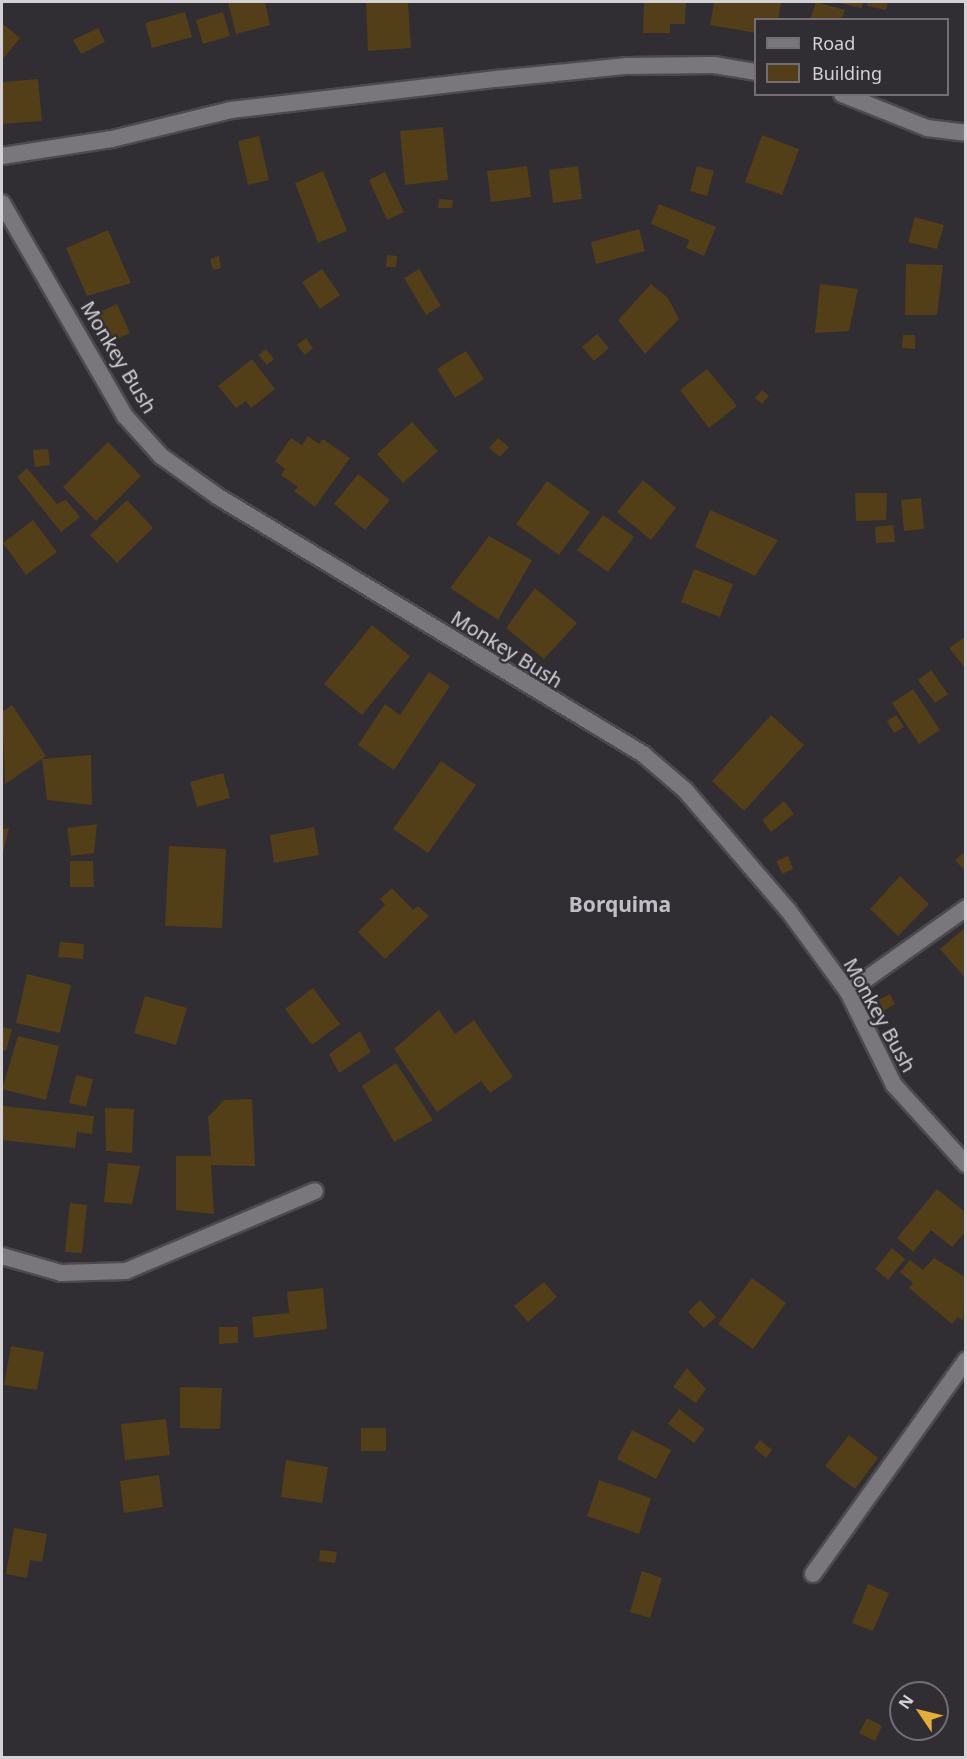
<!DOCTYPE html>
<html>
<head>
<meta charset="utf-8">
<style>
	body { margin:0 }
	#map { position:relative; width:967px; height:1759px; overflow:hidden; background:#302d33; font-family:"Noto Sans",sans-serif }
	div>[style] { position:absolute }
	.building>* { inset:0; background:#523e17 }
	.roads { filter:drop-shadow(2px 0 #4c4a4e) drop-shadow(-2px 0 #4c4a4e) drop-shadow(0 2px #4c4a4e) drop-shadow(0 -2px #4c4a4e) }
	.minor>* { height:16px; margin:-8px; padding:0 8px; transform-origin:8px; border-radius:8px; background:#79767c }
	span { translate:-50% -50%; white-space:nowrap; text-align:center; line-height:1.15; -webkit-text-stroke:4.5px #302d33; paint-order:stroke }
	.street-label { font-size:20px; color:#d3d1d5 }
	.neighbourhood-label { font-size:21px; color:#c1bec5; font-weight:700 }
	.frame { position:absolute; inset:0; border:3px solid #d3d1d5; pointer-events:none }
	.legend { position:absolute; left:754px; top:18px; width:195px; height:78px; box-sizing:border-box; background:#302d33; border:2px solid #716f74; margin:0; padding:8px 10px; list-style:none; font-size:18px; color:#d3d1d5 }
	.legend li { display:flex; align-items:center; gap:12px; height:30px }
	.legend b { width:30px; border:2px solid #716f74 }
	.north { position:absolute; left:889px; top:1681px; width:60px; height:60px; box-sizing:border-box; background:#302d33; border:2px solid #716f74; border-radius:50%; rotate:305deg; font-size:16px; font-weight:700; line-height:24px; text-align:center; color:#d3d1d5 }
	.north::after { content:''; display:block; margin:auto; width:21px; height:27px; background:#e6ad36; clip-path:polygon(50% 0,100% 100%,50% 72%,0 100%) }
</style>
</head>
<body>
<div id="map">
	<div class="building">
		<i style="clip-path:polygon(228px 2px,265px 2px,270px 25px,236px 34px)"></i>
		<i style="clip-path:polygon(366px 2px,408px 2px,411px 48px,368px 51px)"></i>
		<i style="clip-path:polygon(644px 2px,686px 2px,685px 24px,670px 24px,670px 33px,643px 33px)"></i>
		<i style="clip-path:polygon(714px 2px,781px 2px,778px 20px,756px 20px,756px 33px,710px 25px)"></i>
		<i style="clip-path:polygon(816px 2px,845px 10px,841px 20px,810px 20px)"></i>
		<i style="clip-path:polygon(834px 2px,863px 2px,862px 8px)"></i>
		<i style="clip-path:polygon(868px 2px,888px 2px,886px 10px,867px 6px)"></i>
		<i style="clip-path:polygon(185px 12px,192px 37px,152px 48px,145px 23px)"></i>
		<i style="clip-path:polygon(223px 12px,230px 36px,203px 44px,196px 20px)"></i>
		<i style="clip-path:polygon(2px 23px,20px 38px,2px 60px)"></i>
		<i style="clip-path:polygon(98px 28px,105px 42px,81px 54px,73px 40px)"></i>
		<i style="clip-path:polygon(38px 79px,42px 121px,2px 124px,2px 82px)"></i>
		<i style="clip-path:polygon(443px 127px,448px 180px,405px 185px,400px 131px)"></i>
		<i style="clip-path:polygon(762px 135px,799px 149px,782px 195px,745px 182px)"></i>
		<i style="clip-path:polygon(259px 136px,269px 180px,248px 185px,238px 141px)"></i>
		<i style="clip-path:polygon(527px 166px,531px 197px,491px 202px,487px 171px)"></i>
		<i style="clip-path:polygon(578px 166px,582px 199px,553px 203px,549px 170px)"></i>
		<i style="clip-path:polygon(697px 166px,714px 171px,707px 196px,690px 191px)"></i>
		<i style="clip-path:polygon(323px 171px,347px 231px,318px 243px,295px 183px)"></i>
		<i style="clip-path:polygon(385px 172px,404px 212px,387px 220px,369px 180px)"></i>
		<i style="clip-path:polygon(439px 199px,453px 200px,452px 208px,438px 208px)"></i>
		<i style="clip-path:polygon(659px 204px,716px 227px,704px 256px,686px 248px,689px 240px,651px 224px)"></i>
		<i style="clip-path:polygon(915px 217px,944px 225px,937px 249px,908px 242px)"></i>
		<i style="clip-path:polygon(639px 229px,645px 251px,596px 264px,591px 242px)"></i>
		<i style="clip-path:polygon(108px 230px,131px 283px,87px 296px,66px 248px)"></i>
		<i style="clip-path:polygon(387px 255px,397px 256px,396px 267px,386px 267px)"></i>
		<i style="clip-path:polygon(219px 256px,221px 268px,213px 270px,210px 259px)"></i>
		<i style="clip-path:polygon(906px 264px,943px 265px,937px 315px,905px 315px)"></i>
		<i style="clip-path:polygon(322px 269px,340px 295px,320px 309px,302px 282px)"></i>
		<i style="clip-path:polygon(419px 269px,441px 306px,426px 315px,404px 278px)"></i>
		<i style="clip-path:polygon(651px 284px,668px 298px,679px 319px,645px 354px,618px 320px)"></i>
		<i style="clip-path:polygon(820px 284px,858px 289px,849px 331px,815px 333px)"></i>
		<i style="clip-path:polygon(117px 304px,130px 333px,111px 342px,98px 313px)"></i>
		<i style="clip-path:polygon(597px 334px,609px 348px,594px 361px,582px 347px)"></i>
		<i style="clip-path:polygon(903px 335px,915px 335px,915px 349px,902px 348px)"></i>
		<i style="clip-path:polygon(306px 338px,313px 348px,305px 355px,297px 345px)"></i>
		<i style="clip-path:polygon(266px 349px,274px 359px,267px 365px,258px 355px)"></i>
		<i style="clip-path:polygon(466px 351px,484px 379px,455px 398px,437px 369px)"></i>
		<i style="clip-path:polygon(252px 359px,275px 389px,251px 408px,246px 401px,236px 408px,218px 386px)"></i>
		<i style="clip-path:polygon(707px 369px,737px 406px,709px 428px,680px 390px)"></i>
		<i style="clip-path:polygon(762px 390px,769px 396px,762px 404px,755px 398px)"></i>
		<i style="clip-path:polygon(412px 422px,438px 451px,403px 483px,377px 454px)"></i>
		<i style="clip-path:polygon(308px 436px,319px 444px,323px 439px,350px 458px,315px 507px,294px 491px,298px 487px,281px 475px,285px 469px,275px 461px,291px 438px,302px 445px)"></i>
		<i style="clip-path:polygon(498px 438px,509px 447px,500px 457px,489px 448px)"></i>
		<i style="clip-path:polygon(108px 442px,141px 476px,96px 521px,63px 487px)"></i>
		<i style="clip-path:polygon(48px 449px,50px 465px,35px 467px,33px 450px)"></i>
		<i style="clip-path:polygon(27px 468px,57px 504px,66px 500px,80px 517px,61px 532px,17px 477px)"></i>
		<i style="clip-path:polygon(358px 474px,390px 500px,365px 530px,334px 504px)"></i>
		<i style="clip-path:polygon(643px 480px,676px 508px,651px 540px,617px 512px)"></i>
		<i style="clip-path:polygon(547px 481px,590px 512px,559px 555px,516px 524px)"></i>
		<i style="clip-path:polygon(855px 493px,887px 493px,886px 520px,856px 521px)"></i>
		<i style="clip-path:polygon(921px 498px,924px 529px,904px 531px,901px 500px)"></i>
		<i style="clip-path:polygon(127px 500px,153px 528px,117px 563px,90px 535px)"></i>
		<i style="clip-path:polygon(710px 510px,778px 540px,755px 576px,695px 547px)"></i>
		<i style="clip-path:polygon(603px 515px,634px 537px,608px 572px,577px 550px)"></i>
		<i style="clip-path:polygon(33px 520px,57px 552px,26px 575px,3px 543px)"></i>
		<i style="clip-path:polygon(893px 525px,895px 542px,876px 543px,875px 527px)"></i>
		<i style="clip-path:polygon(489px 536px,532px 560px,498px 620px,450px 588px)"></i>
		<i style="clip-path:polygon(694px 569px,733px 584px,720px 617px,681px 602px)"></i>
		<i style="clip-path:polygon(535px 588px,577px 623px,544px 659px,506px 628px)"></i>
		<i style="clip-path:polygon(372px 625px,410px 656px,362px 715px,324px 684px)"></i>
		<i style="clip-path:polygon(966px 636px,966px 669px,949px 648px)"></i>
		<i style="clip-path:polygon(931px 670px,948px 694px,935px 703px,918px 680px)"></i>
		<i style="clip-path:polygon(429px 672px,450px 686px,394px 770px,358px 745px,385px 704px,400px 715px)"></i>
		<i style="clip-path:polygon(913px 689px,940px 730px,919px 744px,892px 703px)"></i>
		<i style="clip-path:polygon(12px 705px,46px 756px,5px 784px,2px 712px)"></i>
		<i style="clip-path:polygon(771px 715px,804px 745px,744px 811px,712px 781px)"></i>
		<i style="clip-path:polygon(896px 715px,904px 727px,894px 733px,887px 721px)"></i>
		<i style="clip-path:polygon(91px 755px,92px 805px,47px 800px,42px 759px)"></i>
		<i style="clip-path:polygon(441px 761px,476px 785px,428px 853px,393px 829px)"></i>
		<i style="clip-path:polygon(223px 773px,230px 798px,197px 807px,190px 782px)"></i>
		<i style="clip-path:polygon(784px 801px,794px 814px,771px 832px,762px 820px)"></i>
		<i style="clip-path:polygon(97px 824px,94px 853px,71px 856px,67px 828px)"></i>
		<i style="clip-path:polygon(314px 827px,319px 855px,274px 863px,270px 835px)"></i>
		<i style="clip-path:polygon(9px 828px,2px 857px,2px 829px)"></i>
		<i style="clip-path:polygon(169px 846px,226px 849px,222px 928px,165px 926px)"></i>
		<i style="clip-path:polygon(966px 851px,966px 872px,955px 860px)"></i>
		<i style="clip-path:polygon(788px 856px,793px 869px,782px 874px,776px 861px)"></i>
		<i style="clip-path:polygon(70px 861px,93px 861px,94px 887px,70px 887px)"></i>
		<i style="clip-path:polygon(900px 876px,929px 904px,898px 936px,870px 909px)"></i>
		<i style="clip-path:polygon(392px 888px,413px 910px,418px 906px,429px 916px,385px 959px,358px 932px,385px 905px,380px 899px)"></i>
		<i style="clip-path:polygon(966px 927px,966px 979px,940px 949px)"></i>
		<i style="clip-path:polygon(60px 942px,84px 944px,83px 959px,58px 957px)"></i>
		<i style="clip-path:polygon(27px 974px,71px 985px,60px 1033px,16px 1023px)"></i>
		<i style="clip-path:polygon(313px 988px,340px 1024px,312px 1045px,285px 1009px)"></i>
		<i style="clip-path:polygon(890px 994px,895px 1004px,878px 1014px,872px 1003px)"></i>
		<i style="clip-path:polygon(145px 996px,187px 1008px,176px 1045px,134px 1033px)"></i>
		<i style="clip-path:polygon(439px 1010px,455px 1034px,474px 1020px,513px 1077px,490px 1093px,481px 1081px,437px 1112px,394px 1049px)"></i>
		<i style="clip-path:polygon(2px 1027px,12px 1029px,6px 1051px,2px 1050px)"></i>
		<i style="clip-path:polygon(360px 1031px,371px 1052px,339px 1073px,329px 1054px)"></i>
		<i style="clip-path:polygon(18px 1036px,59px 1046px,46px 1100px,2px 1089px)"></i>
		<i style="clip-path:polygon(396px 1063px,433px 1120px,394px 1142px,362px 1086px)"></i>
		<i style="clip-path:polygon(76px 1075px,93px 1079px,86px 1107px,69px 1103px)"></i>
		<i style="clip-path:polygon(252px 1099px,255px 1166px,211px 1165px,214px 1214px,176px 1210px,176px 1156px,211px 1156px,208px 1117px,224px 1100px)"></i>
		<i style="clip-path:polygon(3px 1106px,94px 1116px,92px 1134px,77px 1132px,75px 1148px,2px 1140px)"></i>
		<i style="clip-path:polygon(105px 1108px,134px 1109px,132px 1153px,106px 1151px)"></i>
		<i style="clip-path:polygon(108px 1163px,140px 1166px,132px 1204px,104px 1202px)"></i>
		<i style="clip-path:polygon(937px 1189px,966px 1213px,966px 1231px,952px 1247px,931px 1230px,913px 1252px,897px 1238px)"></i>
		<i style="clip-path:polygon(70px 1203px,87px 1205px,82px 1253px,65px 1252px)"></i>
		<i style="clip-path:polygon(892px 1248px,905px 1259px,888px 1280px,875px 1269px)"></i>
		<i style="clip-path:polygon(934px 1258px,966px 1278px,963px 1321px,958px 1317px,952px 1324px,909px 1288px,913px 1283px,900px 1272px,910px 1260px,923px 1270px)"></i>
		<i style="clip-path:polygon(752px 1278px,786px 1303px,753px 1349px,718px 1324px)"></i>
		<i style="clip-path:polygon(544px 1282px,557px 1297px,528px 1322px,514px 1306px)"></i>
		<i style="clip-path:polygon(323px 1288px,327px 1329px,254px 1338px,252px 1317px,289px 1313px,287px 1292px)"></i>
		<i style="clip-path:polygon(700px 1300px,716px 1317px,704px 1328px,688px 1312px)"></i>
		<i style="clip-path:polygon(219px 1327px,238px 1327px,238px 1343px,219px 1344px)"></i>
		<i style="clip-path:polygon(11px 1346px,44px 1352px,37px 1390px,4px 1385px)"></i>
		<i style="clip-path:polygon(687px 1368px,706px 1389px,696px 1403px,673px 1387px)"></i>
		<i style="clip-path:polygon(180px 1387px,222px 1388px,220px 1429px,180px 1428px)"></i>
		<i style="clip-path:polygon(679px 1409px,705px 1429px,694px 1443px,668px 1424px)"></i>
		<i style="clip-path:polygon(166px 1419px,170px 1455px,125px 1460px,121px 1424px)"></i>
		<i style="clip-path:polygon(361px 1428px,386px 1428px,386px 1451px,361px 1451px)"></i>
		<i style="clip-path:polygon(632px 1430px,671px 1450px,656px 1479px,617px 1459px)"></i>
		<i style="clip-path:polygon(849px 1435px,878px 1458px,855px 1489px,825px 1466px)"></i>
		<i style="clip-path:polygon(760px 1440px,772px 1450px,766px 1458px,754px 1448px)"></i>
		<i style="clip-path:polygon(286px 1460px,328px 1467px,322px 1503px,281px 1497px)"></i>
		<i style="clip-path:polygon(159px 1475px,163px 1507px,124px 1513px,120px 1481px)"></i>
		<i style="clip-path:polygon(599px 1480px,651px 1498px,639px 1534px,587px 1516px)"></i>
		<i style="clip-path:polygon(14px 1528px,47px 1534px,42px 1562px,30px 1560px,27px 1578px,6px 1574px)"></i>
		<i style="clip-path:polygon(320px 1550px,337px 1552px,335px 1563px,319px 1561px)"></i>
		<i style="clip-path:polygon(642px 1571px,662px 1578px,650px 1618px,630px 1612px)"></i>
		<i style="clip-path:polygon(868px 1584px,889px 1593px,873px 1631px,852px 1623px)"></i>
		<i style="clip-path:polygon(867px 1718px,882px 1726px,875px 1741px,859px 1733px)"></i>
	</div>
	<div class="roads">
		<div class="minor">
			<i style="left:842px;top:94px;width:92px;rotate:21.8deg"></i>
			<i style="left:927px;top:128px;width:39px;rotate:7deg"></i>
			<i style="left:2px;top:156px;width:111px;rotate:-8.8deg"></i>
			<i style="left:112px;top:139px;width:122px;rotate:-13.7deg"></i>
			<i style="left:231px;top:110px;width:267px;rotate:-6.7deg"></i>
			<i style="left:496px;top:79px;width:132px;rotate:-5.7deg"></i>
			<i style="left:627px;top:66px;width:87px;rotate:-0.7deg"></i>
			<i style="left:714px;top:65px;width:43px;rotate:9.5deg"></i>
			<i style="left:2px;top:203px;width:246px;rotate:60deg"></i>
			<i style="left:125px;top:416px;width:54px;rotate:48deg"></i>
			<i style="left:161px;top:456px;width:69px;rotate:35.5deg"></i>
			<i style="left:217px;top:496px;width:499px;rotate:31.2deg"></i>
			<i style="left:644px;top:755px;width:54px;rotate:40.5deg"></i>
			<i style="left:685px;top:790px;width:158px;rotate:49.4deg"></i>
			<i style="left:788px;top:910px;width:102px;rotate:53.8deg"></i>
			<i style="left:848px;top:992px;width:104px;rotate:63.7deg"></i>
			<i style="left:894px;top:1085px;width:107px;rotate:47.7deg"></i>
			<i style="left:848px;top:992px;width:145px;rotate:-35.4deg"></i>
			<i style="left:2px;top:1256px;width:61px;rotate:16.1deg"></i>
			<i style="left:61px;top:1273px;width:65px;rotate:-1.8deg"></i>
			<i style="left:126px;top:1271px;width:205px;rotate:-22.9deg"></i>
			<i style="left:813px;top:1574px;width:263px;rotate:-54.4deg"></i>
		</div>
	</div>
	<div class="street-label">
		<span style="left:119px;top:357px;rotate:59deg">Monkey Bush</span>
		<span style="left:507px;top:649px;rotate:32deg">Monkey Bush</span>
		<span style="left:880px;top:1015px;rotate:61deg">Monkey Bush</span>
	</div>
	<div class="neighbourhood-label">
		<span style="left:620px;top:904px">Borquima</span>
	</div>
	<div class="frame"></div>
	<ul class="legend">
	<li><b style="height:8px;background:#79767c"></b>Road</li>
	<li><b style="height:16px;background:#523e17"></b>Building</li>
	</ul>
	<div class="north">N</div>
</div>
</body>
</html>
